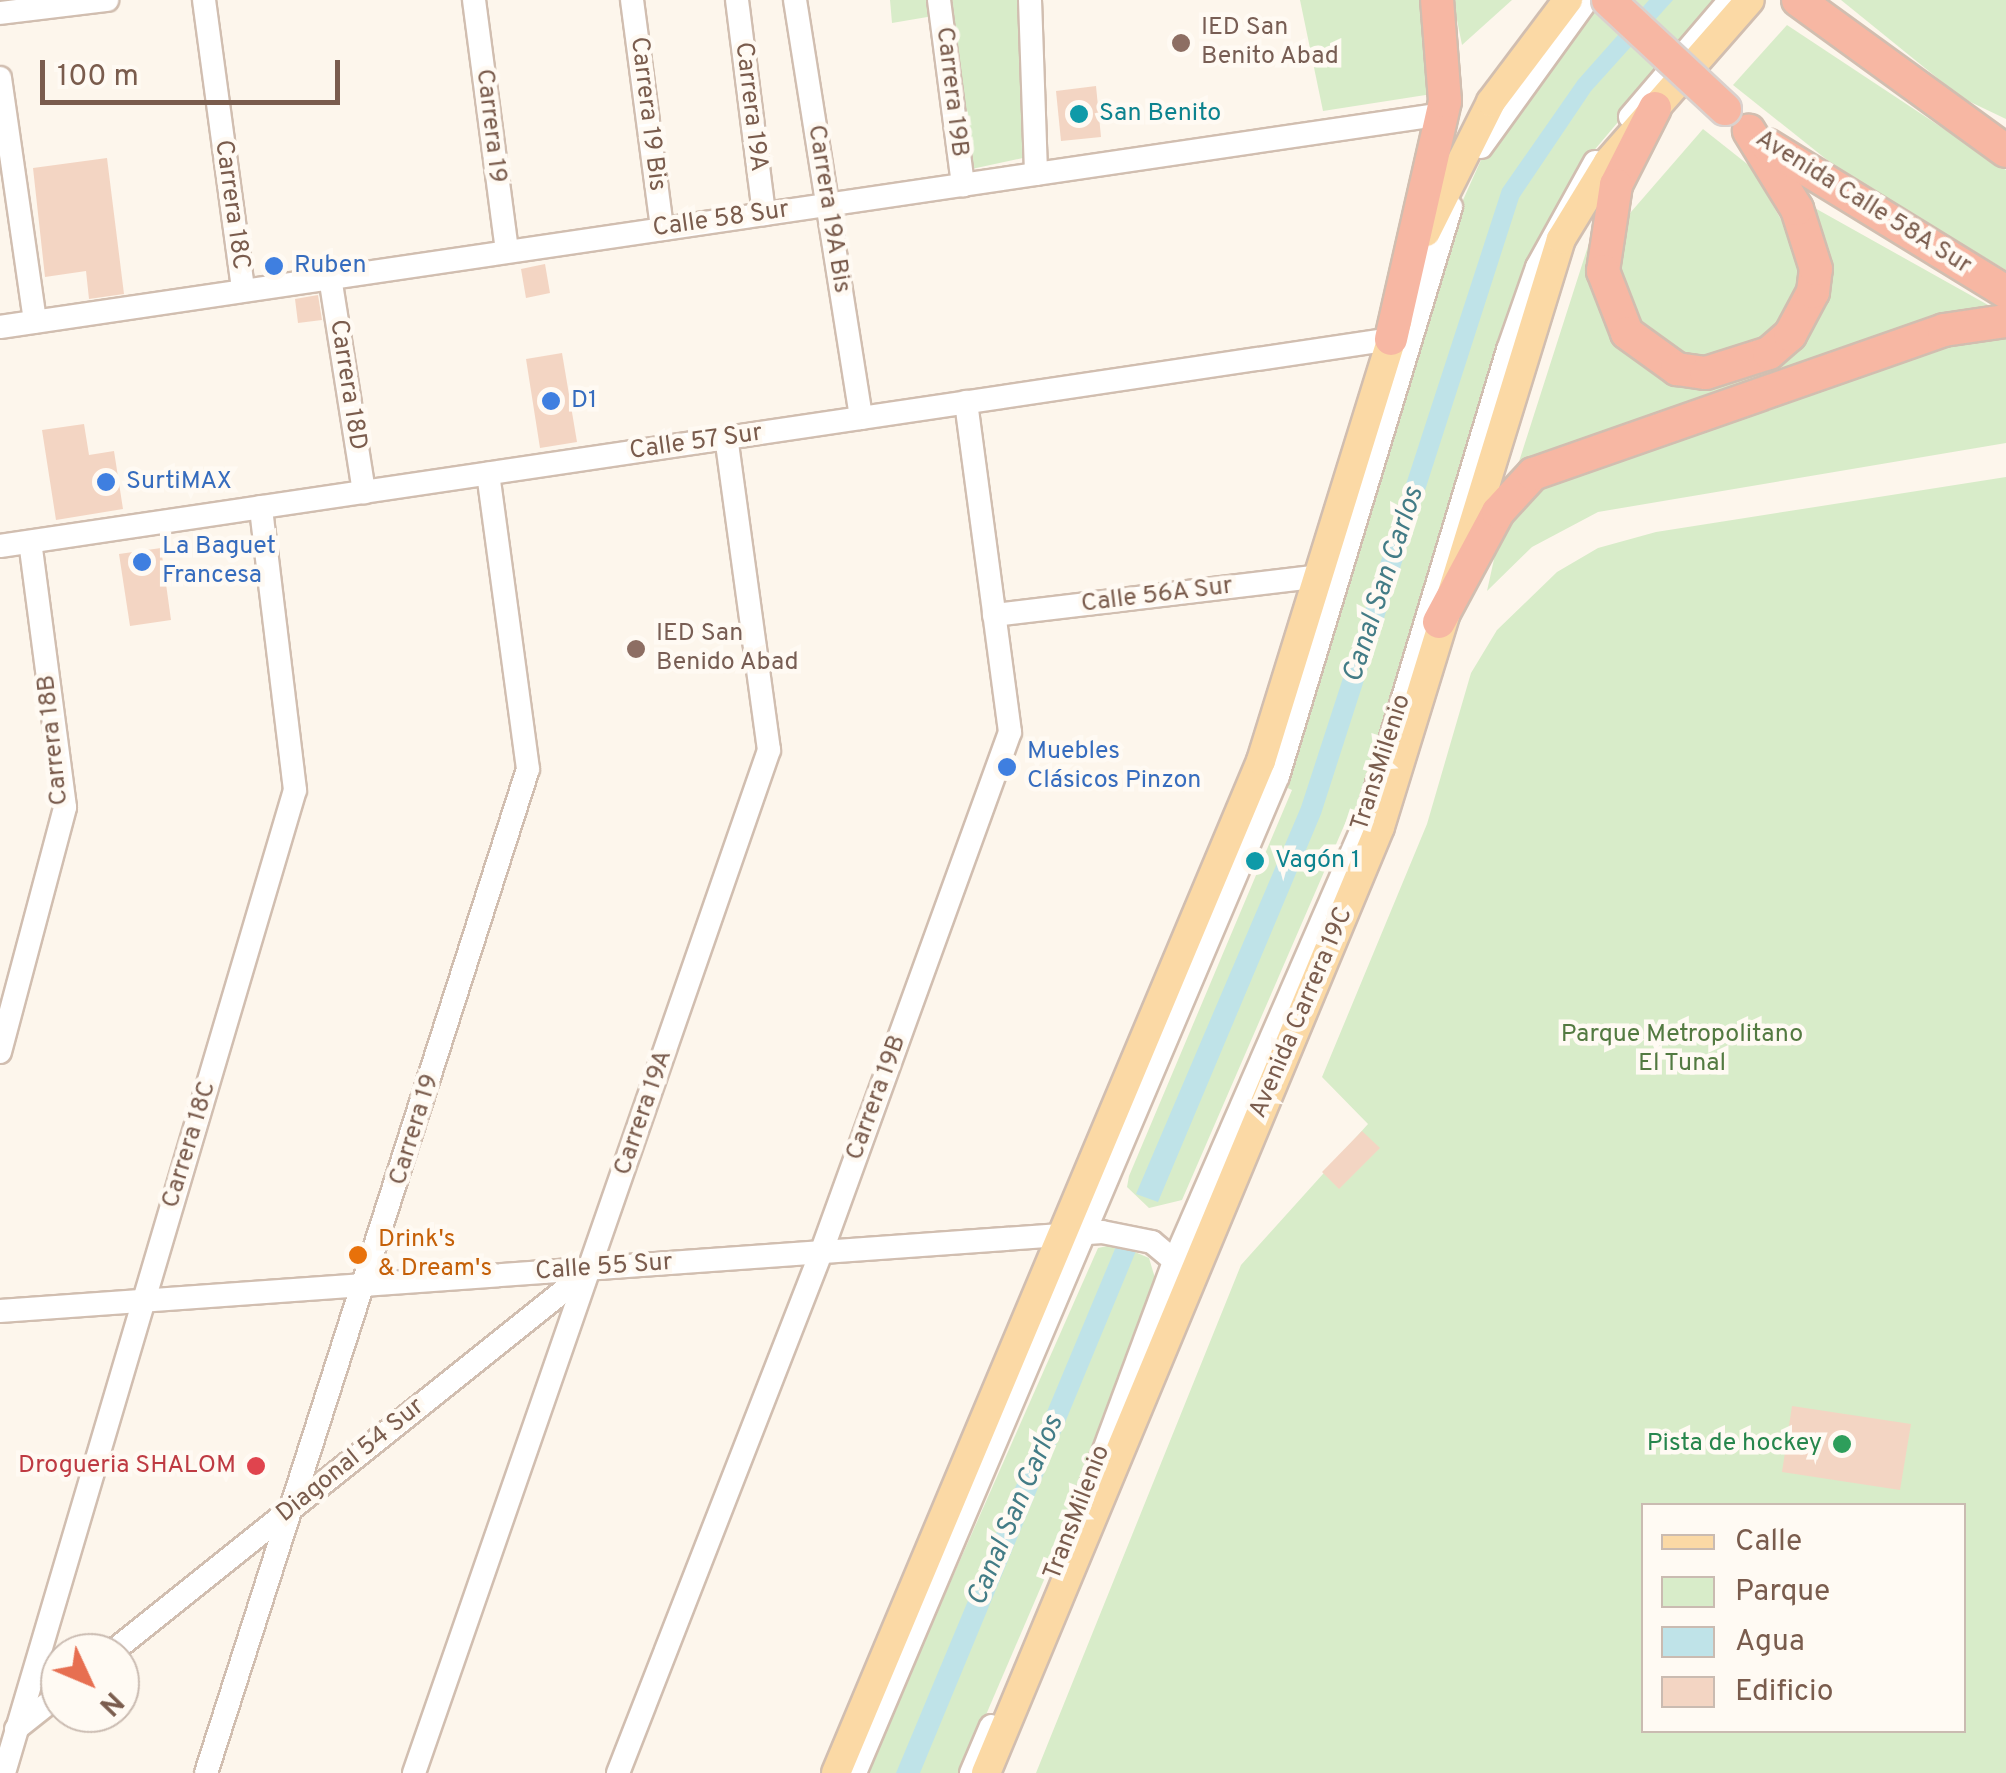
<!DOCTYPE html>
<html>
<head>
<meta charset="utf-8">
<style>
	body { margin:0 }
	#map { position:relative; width:2006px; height:1773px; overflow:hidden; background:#fdf6ec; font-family:Overpass,sans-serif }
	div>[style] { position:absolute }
	.green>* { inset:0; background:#d8ecc9 }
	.water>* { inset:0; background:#bfe3e8 }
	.building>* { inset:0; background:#f3d5c3 }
	.roads { filter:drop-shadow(2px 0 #d1beb0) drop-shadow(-2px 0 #d1beb0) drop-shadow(0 2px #d1beb0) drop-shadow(0 -2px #d1beb0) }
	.minor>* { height:22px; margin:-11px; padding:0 11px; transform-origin:11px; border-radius:11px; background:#fff }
	.major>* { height:28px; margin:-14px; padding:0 14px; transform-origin:14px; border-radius:14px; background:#fbd9a5 }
	.highway>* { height:32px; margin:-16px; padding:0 16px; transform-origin:16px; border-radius:16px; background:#f7b7a3 }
	.bridges { filter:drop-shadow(2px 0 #dad1cd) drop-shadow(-2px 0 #dad1cd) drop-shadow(0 2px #dad1cd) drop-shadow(0 -2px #dad1cd) }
	.highway-bridge>* { height:32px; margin:-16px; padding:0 16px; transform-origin:16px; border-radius:16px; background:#f7b7a3 }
	.dots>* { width:28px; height:28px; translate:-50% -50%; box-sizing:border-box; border:5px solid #fffaf3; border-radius:50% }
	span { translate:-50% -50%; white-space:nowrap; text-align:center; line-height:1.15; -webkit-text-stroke:9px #fffaf3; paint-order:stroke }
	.education-label { font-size:25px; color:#785e54 }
	.left { translate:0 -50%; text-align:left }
	.street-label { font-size:25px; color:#7a5c4d }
	.culture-label { font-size:25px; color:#0d838f }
	.shop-label { font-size:25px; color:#366cbe }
	.park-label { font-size:25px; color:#537a41 }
	.food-label { font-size:25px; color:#c56008 }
	.leisure-label { font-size:25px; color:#27864d }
	.right { translate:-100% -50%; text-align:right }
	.health-label { font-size:25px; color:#be3a42 }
	.water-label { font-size:28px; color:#437c86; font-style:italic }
	.legend { position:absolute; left:1641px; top:1503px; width:325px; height:230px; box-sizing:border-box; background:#fffaf3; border:2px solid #cabbb1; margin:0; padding:12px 18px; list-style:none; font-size:30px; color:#7a5c4d }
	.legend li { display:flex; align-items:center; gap:20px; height:50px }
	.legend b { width:50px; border:2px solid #cabbb1 }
	.north { position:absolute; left:40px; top:1633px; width:100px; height:100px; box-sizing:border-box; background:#fffaf3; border:2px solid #cabbb1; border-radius:50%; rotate:134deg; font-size:28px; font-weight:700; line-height:40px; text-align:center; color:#7a5c4d }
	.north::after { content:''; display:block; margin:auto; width:35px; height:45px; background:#e76f51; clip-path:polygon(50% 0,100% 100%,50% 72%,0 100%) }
	.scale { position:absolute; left:40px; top:60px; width:300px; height:45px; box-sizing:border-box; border:5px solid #7a5c4d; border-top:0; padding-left:12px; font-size:30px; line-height:35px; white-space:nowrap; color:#7a5c4d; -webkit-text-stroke:8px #fffaf3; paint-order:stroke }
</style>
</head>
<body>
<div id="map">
	<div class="green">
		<i style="clip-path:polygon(890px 0,1020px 0,1023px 158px,967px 170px,945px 14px,892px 23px)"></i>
		<i style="clip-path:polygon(1300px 0,1427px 0,1432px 94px,1323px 111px)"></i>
		<i style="clip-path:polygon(1453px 0,1512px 0,1462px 45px)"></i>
		<i style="clip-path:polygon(1597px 0,1721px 0,1591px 154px,1553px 216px,1360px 816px,1350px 812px,1182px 1200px,1149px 1208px,1127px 1187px,1129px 1176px,1292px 790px,1281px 785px,1450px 229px,1485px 151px)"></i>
		<i style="clip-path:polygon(1841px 0,2006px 0,2006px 119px,1962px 98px)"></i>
		<i style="clip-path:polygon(1787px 25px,2006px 170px,2006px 270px,1846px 175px,1733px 85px)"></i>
		<i style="clip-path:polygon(1703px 129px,1751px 167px,1803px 258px,1803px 290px,1786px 322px,1760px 346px,1723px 362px,1664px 355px,1620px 303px,1611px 235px)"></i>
		<i style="clip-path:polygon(1813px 207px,1997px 310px,1515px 474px,1589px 243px,1608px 327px,1631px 357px,1660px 374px,1800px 342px,1831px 279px)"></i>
		<i style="clip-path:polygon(1980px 334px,2006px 338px,2006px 443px,1598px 512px,1532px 547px,1487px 591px,1498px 541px,1539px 488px)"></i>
		<i style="clip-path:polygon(evenodd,2006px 477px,2006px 1773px,1036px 1773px,1241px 1265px,1368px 1124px,1322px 1077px,1427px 824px,1471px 673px,1497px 630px,1557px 572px,1598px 548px,1656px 532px,2006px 477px,1644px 1506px,1964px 1506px,1964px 1730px,1644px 1730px,1644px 1506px)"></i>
		<i style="clip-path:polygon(1116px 1244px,1149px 1258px,1155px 1278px,1077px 1503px,961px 1773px,866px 1773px,1098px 1248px)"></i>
	</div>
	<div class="water">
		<i style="clip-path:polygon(1649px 0,1673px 0,1591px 91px,1519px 198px,1321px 814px,1158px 1202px,1136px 1194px,1301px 807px,1502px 189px,1578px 80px)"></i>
		<i style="clip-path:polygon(1117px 1244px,1136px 1251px,920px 1773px,896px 1773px)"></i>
	</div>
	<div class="building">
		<i style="clip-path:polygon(1096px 86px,1101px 137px,1061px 141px,1056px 91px)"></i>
		<i style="clip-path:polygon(107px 158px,124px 294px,89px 299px,86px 271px,45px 277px,33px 168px)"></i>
		<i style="clip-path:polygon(545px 264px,550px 293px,526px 298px,521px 269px)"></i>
		<i style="clip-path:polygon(318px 295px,322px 320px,298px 323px,295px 299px)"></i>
		<i style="clip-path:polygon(562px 353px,577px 442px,540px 448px,526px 359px)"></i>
		<i style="clip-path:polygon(84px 424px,89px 455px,114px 451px,123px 509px,56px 520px,42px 430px)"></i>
		<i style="clip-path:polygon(161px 548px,171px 620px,130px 626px,119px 554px)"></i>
		<i style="clip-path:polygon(1362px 1131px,1380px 1148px,1339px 1189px,1322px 1172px)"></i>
		<i style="clip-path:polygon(1792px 1406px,1911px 1424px,1900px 1490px,1782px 1472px)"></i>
	</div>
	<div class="roads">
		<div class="minor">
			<i style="left:204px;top:0;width:293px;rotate:82.3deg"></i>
			<i style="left:474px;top:0;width:253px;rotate:82.5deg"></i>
			<i style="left:632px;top:0;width:231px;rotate:82.5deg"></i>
			<i style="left:737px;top:0;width:216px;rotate:82.8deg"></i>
			<i style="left:795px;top:0;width:423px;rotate:81deg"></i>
			<i style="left:939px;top:0;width:187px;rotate:82.6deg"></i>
			<i style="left:1030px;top:0;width:174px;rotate:88deg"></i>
			<i style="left:0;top:13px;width:108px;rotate:-6.9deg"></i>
			<i style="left:0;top:78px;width:246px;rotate:81.8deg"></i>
			<i style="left:1630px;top:117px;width:154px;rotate:-49.5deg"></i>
			<i style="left:1481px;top:147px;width:181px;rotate:-54.2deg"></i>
			<i style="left:330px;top:277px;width:218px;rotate:81deg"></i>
			<i style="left:0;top:327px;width:1458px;rotate:-8.4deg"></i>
			<i style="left:0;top:546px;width:1406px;rotate:-8.46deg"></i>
			<i style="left:994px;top:615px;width:327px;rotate:-6.8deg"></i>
			<i style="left:0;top:1052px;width:253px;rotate:-75.1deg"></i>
			<i style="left:65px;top:807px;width:267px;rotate:-97.5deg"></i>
			<i style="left:0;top:1311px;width:1105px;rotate:-4.1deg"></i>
			<i style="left:1102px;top:1232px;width:51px;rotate:11.3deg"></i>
			<i style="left:1152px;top:1242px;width:39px;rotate:40deg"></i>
			<i style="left:1081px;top:1512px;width:270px;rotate:-69.6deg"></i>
			<i style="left:1175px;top:1259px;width:479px;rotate:-66.5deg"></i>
			<i style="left:1366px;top:820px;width:491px;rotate:-73.2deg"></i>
			<i style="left:1508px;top:350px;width:88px;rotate:-70.7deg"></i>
			<i style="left:1537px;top:267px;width:120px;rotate:-61.1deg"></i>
			<i style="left:111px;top:1653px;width:615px;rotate:-38.66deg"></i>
			<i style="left:16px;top:1729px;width:56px;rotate:-38.5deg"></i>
			<i style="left:4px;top:1773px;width:1025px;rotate:-73.51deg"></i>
			<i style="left:295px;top:790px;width:285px;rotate:-96.9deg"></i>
			<i style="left:206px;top:1773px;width:1054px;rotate:-72.22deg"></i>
			<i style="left:528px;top:769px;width:298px;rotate:-97.7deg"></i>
			<i style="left:414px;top:1773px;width:1083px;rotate:-70.86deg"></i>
			<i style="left:769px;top:750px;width:315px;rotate:-97.8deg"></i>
			<i style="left:618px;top:1773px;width:558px;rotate:-68.68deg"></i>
			<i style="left:821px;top:1253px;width:554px;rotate:-70.06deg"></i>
			<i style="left:1010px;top:732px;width:333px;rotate:-97.6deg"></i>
			<i style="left:855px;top:1773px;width:1083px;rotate:-67.01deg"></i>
			<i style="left:1278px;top:776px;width:595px;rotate:-73.09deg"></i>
			<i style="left:971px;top:1773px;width:51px;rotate:-66.9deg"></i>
		</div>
		<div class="major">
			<i style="left:1426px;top:232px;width:145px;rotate:-63.4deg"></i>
			<i style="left:1491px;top:102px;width:128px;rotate:-53deg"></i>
			<i style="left:836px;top:1773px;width:1098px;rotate:-67.22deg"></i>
			<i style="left:1261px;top:761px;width:461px;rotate:-72.8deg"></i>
			<i style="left:986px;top:1773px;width:1025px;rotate:-67.39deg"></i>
			<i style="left:1380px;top:827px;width:615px;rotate:-72.89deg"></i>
			<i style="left:1561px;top:239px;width:90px;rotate:-58.6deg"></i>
			<i style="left:1608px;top:162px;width:215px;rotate:-48.8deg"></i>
		</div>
		<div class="highway">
			<i style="left:1798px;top:0;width:257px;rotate:36deg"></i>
			<i style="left:1655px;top:108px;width:86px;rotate:116.9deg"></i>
			<i style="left:1616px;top:185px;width:87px;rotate:98.6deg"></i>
			<i style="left:1603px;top:271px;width:66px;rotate:68.8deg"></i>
			<i style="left:1627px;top:333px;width:62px;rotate:35.8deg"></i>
			<i style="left:1677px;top:369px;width:29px;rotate:8deg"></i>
			<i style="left:1706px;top:373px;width:66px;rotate:-17.6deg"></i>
			<i style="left:1769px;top:353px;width:28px;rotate:-41deg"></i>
			<i style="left:1790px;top:335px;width:49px;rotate:-61.9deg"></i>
			<i style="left:1813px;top:292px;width:23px;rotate:-83deg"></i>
			<i style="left:1816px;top:269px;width:63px;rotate:-107.6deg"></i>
			<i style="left:1797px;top:209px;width:92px;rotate:-121.6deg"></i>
			<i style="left:1767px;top:145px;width:281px;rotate:31.6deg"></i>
			<i style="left:1391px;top:339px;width:244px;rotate:-77.2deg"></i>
			<i style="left:1445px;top:101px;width:101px;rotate:-94.5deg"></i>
			<i style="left:1439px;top:622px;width:125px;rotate:-61.8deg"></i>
			<i style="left:1498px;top:512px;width:52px;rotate:-47.4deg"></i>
			<i style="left:1533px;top:474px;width:435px;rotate:-19.3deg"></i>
			<i style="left:1944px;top:330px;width:63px;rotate:-8.3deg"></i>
		</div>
	</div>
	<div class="bridges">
		<div class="highway-bridge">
			<i style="left:1608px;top:0;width:160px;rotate:43deg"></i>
		</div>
	</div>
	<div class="dots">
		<i style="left:1181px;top:43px;background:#8d6e63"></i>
		<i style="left:1079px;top:114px;background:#0f9aa8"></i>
		<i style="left:274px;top:266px;background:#3f7fe0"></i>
		<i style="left:551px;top:401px;background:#3f7fe0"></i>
		<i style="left:106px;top:482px;background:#3f7fe0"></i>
		<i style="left:142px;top:562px;background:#3f7fe0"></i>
		<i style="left:636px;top:649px;background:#8d6e63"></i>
		<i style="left:1007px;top:767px;background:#3f7fe0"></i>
		<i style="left:1255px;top:861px;background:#0f9aa8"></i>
		<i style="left:358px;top:1255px;background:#e8710a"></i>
		<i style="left:1842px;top:1444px;background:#2e9e5b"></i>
		<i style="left:256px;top:1466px;background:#e0444e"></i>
	</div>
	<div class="education-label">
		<span class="left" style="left:1201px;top:43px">IED San<br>Benito Abad</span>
		<span class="left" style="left:656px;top:649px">IED San<br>Benido Abad</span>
	</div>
	<div class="street-label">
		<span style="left:951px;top:92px;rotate:83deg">Carrera 19B</span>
		<span style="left:750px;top:107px;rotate:83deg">Carrera 19A</span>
		<span style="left:647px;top:114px;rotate:83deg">Carrera 19 Bis</span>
		<span style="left:490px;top:126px;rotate:83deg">Carrera 19</span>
		<span style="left:1863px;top:203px;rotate:32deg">Avenida Calle 58A Sur</span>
		<span style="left:231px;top:205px;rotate:82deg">Carrera 18C</span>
		<span style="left:828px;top:209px;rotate:81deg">Carrera 19A Bis</span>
		<span style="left:721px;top:220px;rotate:-8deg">Calle 58 Sur</span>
		<span style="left:347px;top:385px;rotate:81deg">Carrera 18D</span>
		<span style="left:696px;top:443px;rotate:-8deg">Calle 57 Sur</span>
		<span style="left:1157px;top:596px;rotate:-7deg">Calle 56A Sur</span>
		<span style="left:54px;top:740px;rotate:-96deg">Carrera 18B</span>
		<span style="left:1382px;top:763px;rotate:-72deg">TransMilenio</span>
		<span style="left:1302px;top:1013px;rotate:-67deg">Avenida Carrera 19C</span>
		<span style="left:877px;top:1098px;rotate:-70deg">Carrera 19B</span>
		<span style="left:644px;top:1113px;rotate:-71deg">Carrera 19A</span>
		<span style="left:415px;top:1130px;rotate:-73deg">Carrera 19</span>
		<span style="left:190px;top:1145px;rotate:-73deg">Carrera 18C</span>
		<span style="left:604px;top:1268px;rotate:-4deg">Calle 55 Sur</span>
		<span style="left:351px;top:1461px;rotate:-39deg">Diagonal 54 Sur</span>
		<span style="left:1078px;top:1513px;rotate:-69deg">TransMilenio</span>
	</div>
	<div class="culture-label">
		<span class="left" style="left:1099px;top:114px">San Benito</span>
		<span class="left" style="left:1275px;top:861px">Vagón 1</span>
	</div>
	<div class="shop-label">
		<span class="left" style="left:294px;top:266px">Ruben</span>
		<span class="left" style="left:571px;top:401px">D1</span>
		<span class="left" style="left:126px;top:482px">SurtiMAX</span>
		<span class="left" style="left:162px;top:562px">La Baguet<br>Francesa</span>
		<span class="left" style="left:1027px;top:767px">Muebles<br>Clásicos Pinzon</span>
	</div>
	<div class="park-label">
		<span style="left:1682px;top:1050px">Parque Metropolitano<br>El Tunal</span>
	</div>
	<div class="food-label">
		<span class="left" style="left:378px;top:1255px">Drink's<br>&amp; Dream's</span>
	</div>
	<div class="leisure-label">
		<span class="right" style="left:1822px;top:1444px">Pista de hockey</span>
	</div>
	<div class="health-label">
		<span class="right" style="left:236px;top:1466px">Drogueria SHALOM</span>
	</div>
	<div class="water-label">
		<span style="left:1384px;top:585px;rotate:-72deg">Canal San Carlos</span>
		<span style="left:1016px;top:1511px;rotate:-67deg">Canal San Carlos</span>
	</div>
	<ul class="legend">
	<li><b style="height:12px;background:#fbd9a5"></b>Calle</li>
	<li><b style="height:28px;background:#d8ecc9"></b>Parque</li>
	<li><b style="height:28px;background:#bfe3e8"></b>Agua</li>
	<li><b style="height:28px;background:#f3d5c3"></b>Edificio</li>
	</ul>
	<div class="north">N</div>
	<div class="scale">100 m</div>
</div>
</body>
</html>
